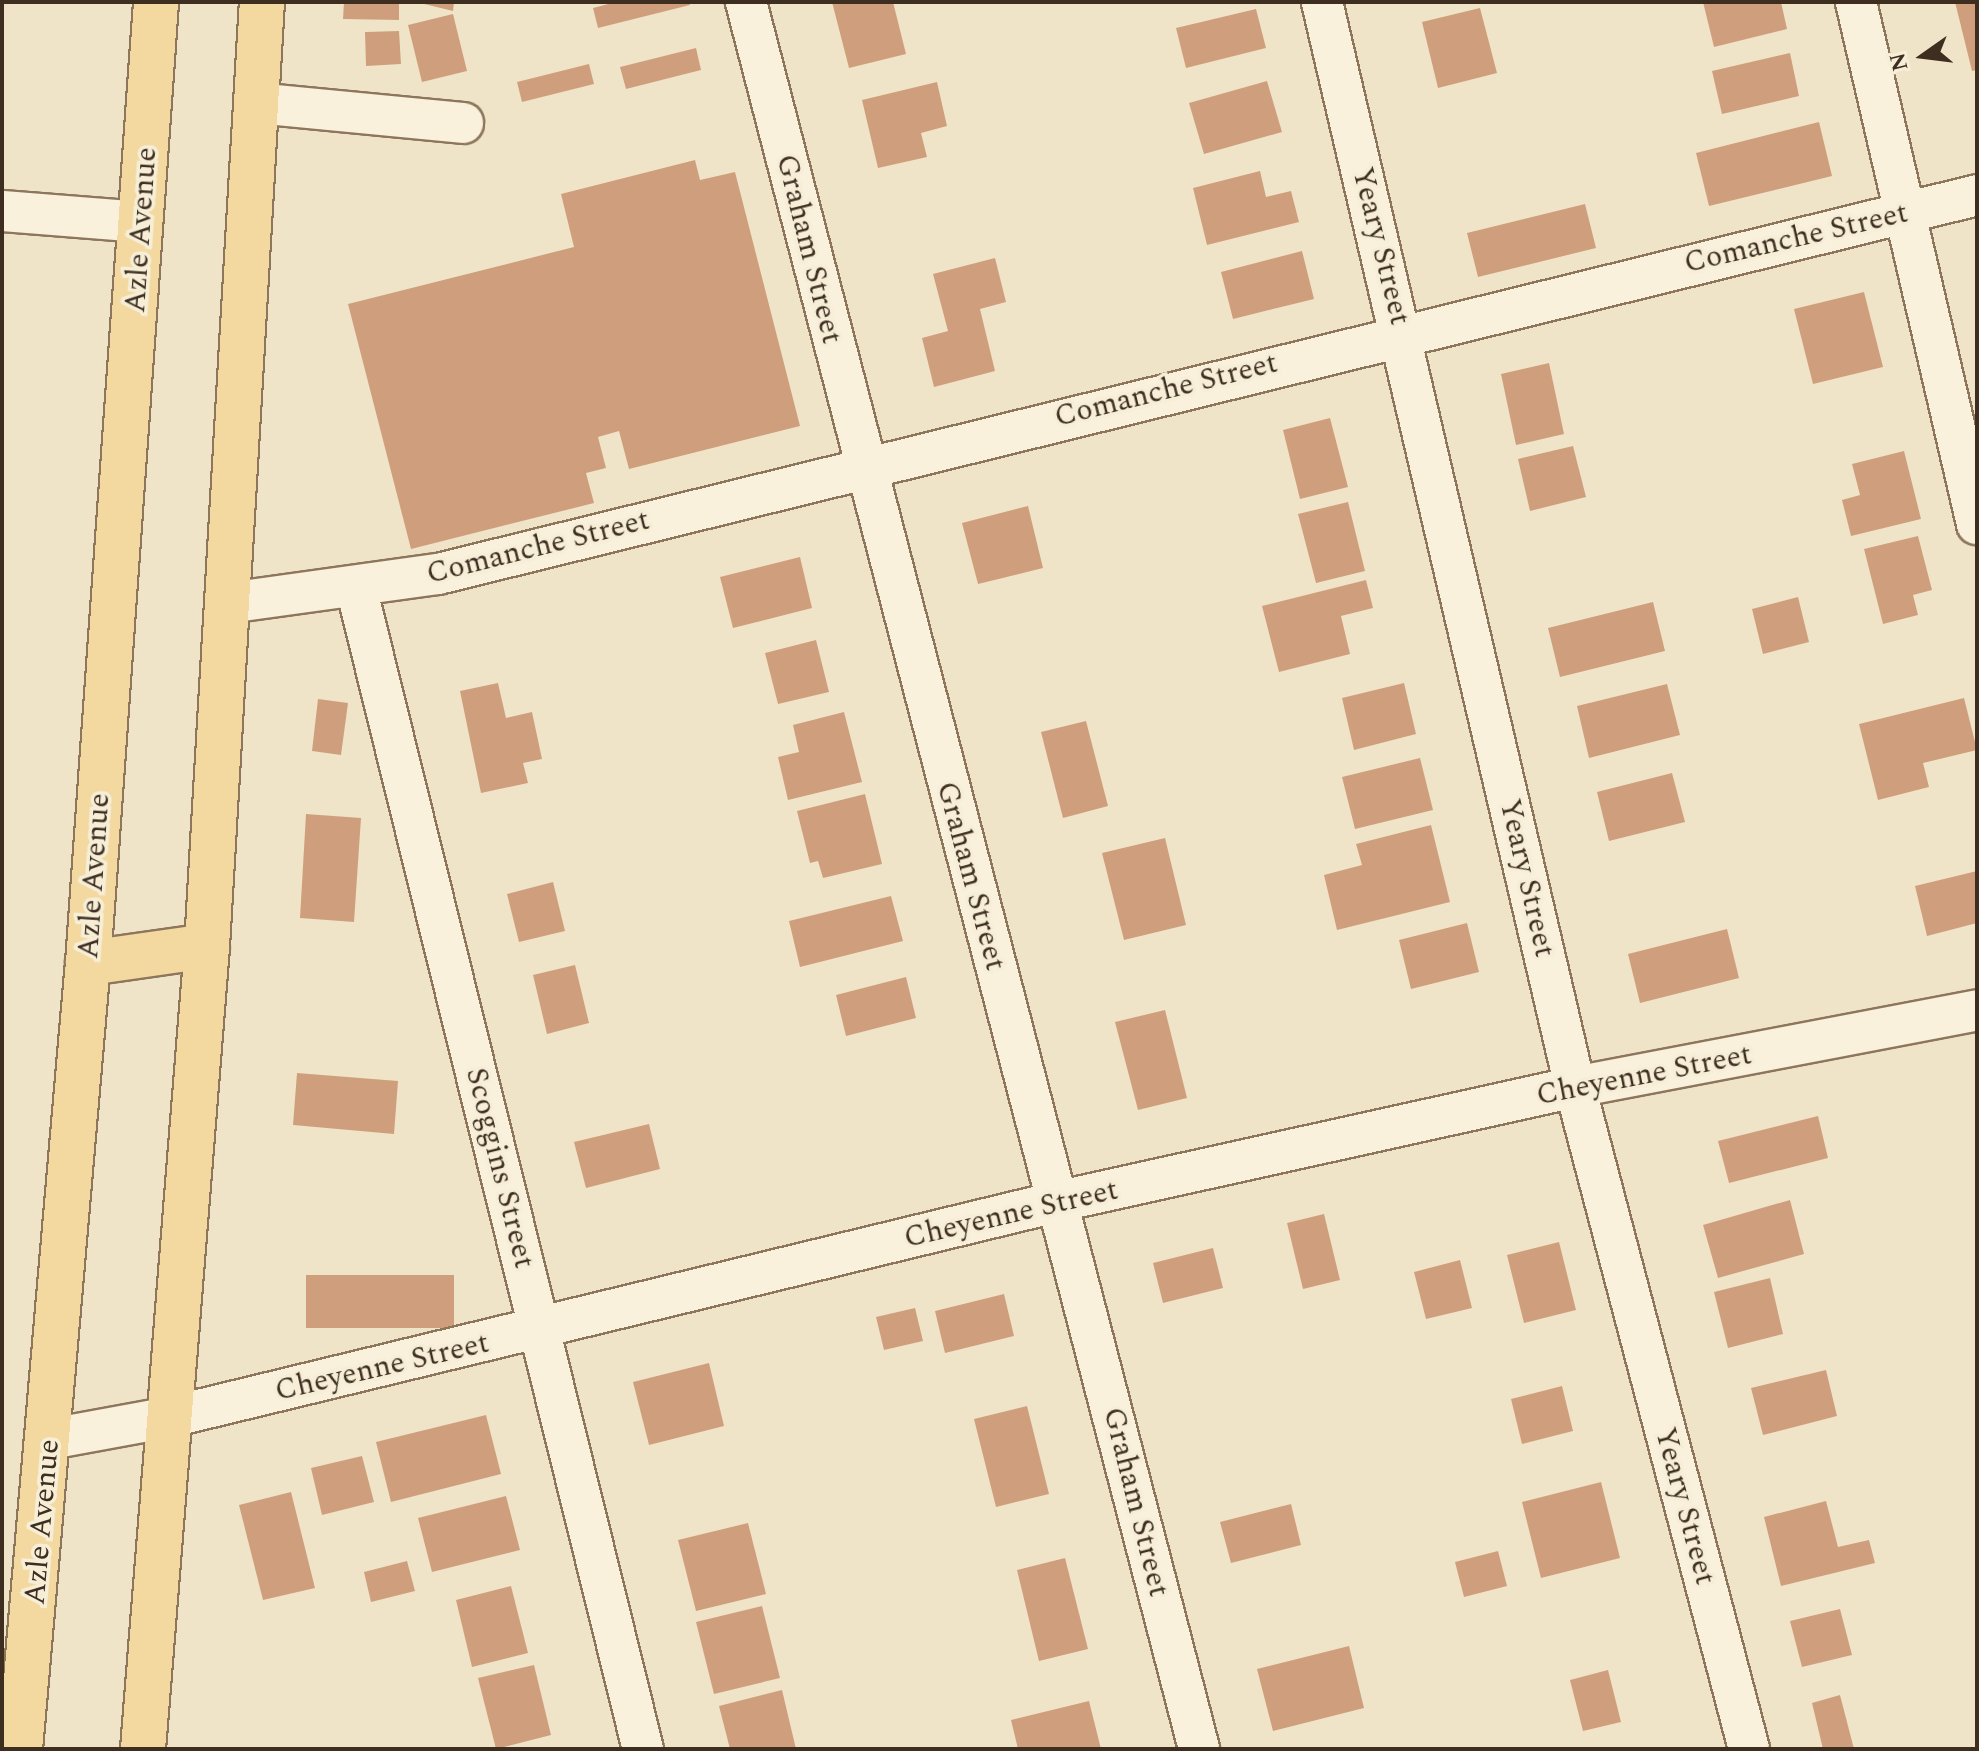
<!DOCTYPE html>
<html>
<head>
<meta charset="utf-8">
<style>
	body { margin:0 }
	#map { position:relative; width:1979px; height:1751px; overflow:hidden; background:#f0e4c8; font-family:Spectral,serif }
	div>[style] { position:absolute }
	.building>* { inset:0; background:#cf9f7d }
	.roads { filter:drop-shadow(2px 0 #8d765c) drop-shadow(-2px 0 #8d765c) drop-shadow(0 2px #8d765c) drop-shadow(0 -2px #8d765c) }
	.minor>* { height:40px; margin:-20px; padding:0 20px; transform-origin:20px; border-radius:20px; background:#faf1dc }
	.major>* { height:44px; margin:-22px; padding:0 22px; transform-origin:22px; border-radius:22px; background:#f3d9a0 }
	span { translate:-50% -50%; white-space:nowrap; text-align:center; line-height:1.15; -webkit-text-stroke:7px #f7eed8; paint-order:stroke }
	.street-label { font-size:30px; color:#3d2e20 }
	.frame { position:absolute; inset:0; border:4px solid #3d2e20; pointer-events:none }
	.north { position:absolute; left:1883px; top:16px; width:80px; height:80px; -webkit-text-stroke:6px #f7eed8; paint-order:stroke; rotate:256deg; font-size:22px; font-weight:700; line-height:32px; text-align:center; color:#3d2e20 }
	.north::after { content:''; display:block; margin:auto; width:28px; height:36px; background:#3d2e20; clip-path:polygon(50% 0,100% 100%,50% 72%,0 100%) }
</style>
</head>
<body>
<div id="map">
	<div class="building">
		<i style="clip-path:polygon(344px 2px,399px 2px,399px 20px,343px 19px)"></i>
		<i style="clip-path:polygon(416px 2px,454px 2px,453px 11px)"></i>
		<i style="clip-path:polygon(616px 2px,689px 2px,690px 5px,598px 28px,593px 8px)"></i>
		<i style="clip-path:polygon(832px 2px,893px 2px,906px 54px,849px 68px)"></i>
		<i style="clip-path:polygon(1703px 2px,1781px 2px,1787px 29px,1714px 47px)"></i>
		<i style="clip-path:polygon(1955px 2px,1977px 2px,1977px 70px,1972px 71px)"></i>
		<i style="clip-path:polygon(1480px 8px,1497px 73px,1438px 88px,1422px 22px)"></i>
		<i style="clip-path:polygon(1256px 9px,1266px 48px,1186px 68px,1176px 28px)"></i>
		<i style="clip-path:polygon(453px 14px,467px 71px,422px 82px,408px 25px)"></i>
		<i style="clip-path:polygon(399px 31px,401px 64px,366px 66px,365px 32px)"></i>
		<i style="clip-path:polygon(696px 48px,701px 70px,626px 89px,620px 67px)"></i>
		<i style="clip-path:polygon(1790px 53px,1799px 96px,1722px 114px,1712px 71px)"></i>
		<i style="clip-path:polygon(589px 64px,594px 84px,522px 102px,517px 82px)"></i>
		<i style="clip-path:polygon(1267px 81px,1282px 132px,1204px 154px,1189px 103px)"></i>
		<i style="clip-path:polygon(937px 82px,947px 126px,921px 133px,927px 157px,878px 168px,862px 100px)"></i>
		<i style="clip-path:polygon(1819px 122px,1832px 176px,1709px 206px,1696px 153px)"></i>
		<i style="clip-path:polygon(695px 160px,700px 180px,735px 172px,800px 426px,629px 469px,619px 431px,598px 437px,606px 468px,586px 473px,594px 503px,411px 549px,348px 304px,574px 247px,561px 194px)"></i>
		<i style="clip-path:polygon(1260px 171px,1266px 197px,1291px 191px,1299px 222px,1207px 245px,1193px 188px)"></i>
		<i style="clip-path:polygon(1585px 204px,1596px 248px,1478px 277px,1467px 233px)"></i>
		<i style="clip-path:polygon(1302px 251px,1314px 299px,1233px 319px,1221px 272px)"></i>
		<i style="clip-path:polygon(995px 258px,1006px 302px,980px 309px,995px 371px,934px 387px,922px 338px,948px 331px,933px 274px)"></i>
		<i style="clip-path:polygon(1864px 292px,1883px 367px,1813px 384px,1794px 309px)"></i>
		<i style="clip-path:polygon(1549px 363px,1564px 434px,1516px 445px,1501px 374px)"></i>
		<i style="clip-path:polygon(1330px 418px,1348px 487px,1300px 499px,1283px 430px)"></i>
		<i style="clip-path:polygon(1573px 446px,1586px 497px,1530px 511px,1518px 459px)"></i>
		<i style="clip-path:polygon(1904px 451px,1921px 519px,1851px 536px,1842px 500px,1860px 495px,1852px 464px)"></i>
		<i style="clip-path:polygon(1348px 502px,1365px 571px,1316px 583px,1298px 514px)"></i>
		<i style="clip-path:polygon(1028px 506px,1043px 568px,978px 584px,962px 523px)"></i>
		<i style="clip-path:polygon(1918px 536px,1932px 590px,1913px 595px,1918px 615px,1883px 624px,1864px 549px)"></i>
		<i style="clip-path:polygon(800px 557px,812px 608px,733px 628px,720px 577px)"></i>
		<i style="clip-path:polygon(1366px 580px,1373px 608px,1341px 616px,1350px 654px,1279px 672px,1262px 606px)"></i>
		<i style="clip-path:polygon(1798px 597px,1809px 642px,1763px 654px,1752px 609px)"></i>
		<i style="clip-path:polygon(1653px 602px,1665px 651px,1560px 677px,1548px 628px)"></i>
		<i style="clip-path:polygon(816px 640px,829px 692px,778px 704px,765px 653px)"></i>
		<i style="clip-path:polygon(498px 683px,506px 718px,532px 712px,542px 759px,523px 763px,528px 783px,481px 793px,460px 691px)"></i>
		<i style="clip-path:polygon(1404px 683px,1416px 734px,1354px 750px,1342px 698px)"></i>
		<i style="clip-path:polygon(1667px 684px,1680px 735px,1589px 758px,1577px 706px)"></i>
		<i style="clip-path:polygon(1964px 698px,1977px 750px,1923px 763px,1929px 787px,1878px 800px,1859px 724px)"></i>
		<i style="clip-path:polygon(318px 699px,348px 703px,341px 755px,312px 751px)"></i>
		<i style="clip-path:polygon(844px 712px,862px 782px,788px 800px,778px 757px,799px 752px,793px 725px)"></i>
		<i style="clip-path:polygon(1086px 721px,1108px 806px,1063px 818px,1041px 732px)"></i>
		<i style="clip-path:polygon(1420px 758px,1433px 810px,1355px 829px,1342px 777px)"></i>
		<i style="clip-path:polygon(1672px 773px,1685px 822px,1609px 841px,1597px 792px)"></i>
		<i style="clip-path:polygon(865px 794px,882px 864px,823px 878px,818px 861px,810px 863px,797px 811px)"></i>
		<i style="clip-path:polygon(306px 814px,361px 818px,354px 922px,300px 918px)"></i>
		<i style="clip-path:polygon(1431px 825px,1450px 902px,1337px 930px,1324px 875px,1362px 865px,1356px 844px)"></i>
		<i style="clip-path:polygon(1165px 838px,1186px 925px,1124px 940px,1102px 853px)"></i>
		<i style="clip-path:polygon(1977px 871px,1977px 923px,1927px 936px,1915px 886px)"></i>
		<i style="clip-path:polygon(553px 882px,565px 931px,519px 942px,507px 894px)"></i>
		<i style="clip-path:polygon(891px 896px,903px 941px,800px 967px,789px 921px)"></i>
		<i style="clip-path:polygon(1467px 923px,1479px 972px,1411px 989px,1399px 940px)"></i>
		<i style="clip-path:polygon(1727px 929px,1739px 978px,1640px 1003px,1628px 954px)"></i>
		<i style="clip-path:polygon(575px 965px,589px 1023px,547px 1034px,533px 975px)"></i>
		<i style="clip-path:polygon(906px 977px,916px 1018px,846px 1036px,836px 995px)"></i>
		<i style="clip-path:polygon(1165px 1010px,1187px 1098px,1138px 1110px,1115px 1022px)"></i>
		<i style="clip-path:polygon(297px 1073px,398px 1081px,394px 1134px,293px 1125px)"></i>
		<i style="clip-path:polygon(1818px 1116px,1828px 1158px,1729px 1183px,1718px 1141px)"></i>
		<i style="clip-path:polygon(649px 1124px,660px 1169px,586px 1188px,574px 1142px)"></i>
		<i style="clip-path:polygon(1790px 1200px,1804px 1254px,1718px 1278px,1703px 1225px)"></i>
		<i style="clip-path:polygon(1324px 1214px,1340px 1280px,1303px 1289px,1287px 1223px)"></i>
		<i style="clip-path:polygon(1559px 1242px,1576px 1310px,1524px 1323px,1507px 1255px)"></i>
		<i style="clip-path:polygon(1213px 1248px,1223px 1288px,1163px 1303px,1153px 1263px)"></i>
		<i style="clip-path:polygon(1460px 1260px,1472px 1308px,1426px 1319px,1414px 1272px)"></i>
		<i style="clip-path:polygon(306px 1275px,454px 1275px,454px 1328px,306px 1328px)"></i>
		<i style="clip-path:polygon(1770px 1278px,1783px 1334px,1728px 1348px,1714px 1292px)"></i>
		<i style="clip-path:polygon(1004px 1294px,1014px 1336px,945px 1353px,935px 1311px)"></i>
		<i style="clip-path:polygon(915px 1308px,923px 1341px,884px 1350px,876px 1317px)"></i>
		<i style="clip-path:polygon(709px 1363px,724px 1426px,649px 1445px,633px 1382px)"></i>
		<i style="clip-path:polygon(1826px 1370px,1837px 1416px,1763px 1435px,1751px 1388px)"></i>
		<i style="clip-path:polygon(1562px 1386px,1573px 1431px,1522px 1444px,1511px 1399px)"></i>
		<i style="clip-path:polygon(1027px 1406px,1049px 1494px,996px 1507px,974px 1419px)"></i>
		<i style="clip-path:polygon(486px 1415px,501px 1474px,391px 1502px,376px 1442px)"></i>
		<i style="clip-path:polygon(362px 1456px,374px 1502px,322px 1515px,311px 1468px)"></i>
		<i style="clip-path:polygon(1601px 1482px,1620px 1558px,1541px 1578px,1522px 1502px)"></i>
		<i style="clip-path:polygon(291px 1492px,315px 1588px,263px 1600px,239px 1505px)"></i>
		<i style="clip-path:polygon(506px 1496px,520px 1550px,432px 1572px,418px 1518px)"></i>
		<i style="clip-path:polygon(1826px 1501px,1838px 1547px,1869px 1540px,1875px 1563px,1781px 1586px,1764px 1517px)"></i>
		<i style="clip-path:polygon(1291px 1504px,1301px 1545px,1231px 1563px,1220px 1522px)"></i>
		<i style="clip-path:polygon(748px 1523px,766px 1594px,696px 1611px,678px 1540px)"></i>
		<i style="clip-path:polygon(1498px 1551px,1507px 1586px,1464px 1597px,1455px 1562px)"></i>
		<i style="clip-path:polygon(1065px 1558px,1088px 1649px,1039px 1661px,1017px 1570px)"></i>
		<i style="clip-path:polygon(407px 1561px,415px 1591px,371px 1602px,364px 1572px)"></i>
		<i style="clip-path:polygon(511px 1586px,528px 1653px,472px 1667px,456px 1600px)"></i>
		<i style="clip-path:polygon(762px 1606px,780px 1678px,714px 1694px,696px 1622px)"></i>
		<i style="clip-path:polygon(1840px 1609px,1852px 1655px,1802px 1667px,1790px 1621px)"></i>
		<i style="clip-path:polygon(1349px 1646px,1364px 1708px,1273px 1731px,1257px 1669px)"></i>
		<i style="clip-path:polygon(534px 1665px,551px 1735px,496px 1749px,478px 1678px)"></i>
		<i style="clip-path:polygon(1608px 1670px,1621px 1722px,1583px 1731px,1570px 1680px)"></i>
		<i style="clip-path:polygon(782px 1690px,796px 1749px,730px 1749px,719px 1706px)"></i>
		<i style="clip-path:polygon(1840px 1695px,1854px 1749px,1823px 1749px,1812px 1703px)"></i>
		<i style="clip-path:polygon(1089px 1701px,1101px 1749px,1018px 1749px,1011px 1720px)"></i>
	</div>
	<div class="roads">
		<div class="minor">
			<i style="left:746px;top:2px;width:1805px;rotate:75.46deg"></i>
			<i style="left:1322px;top:2px;width:1114px;rotate:76.87deg"></i>
			<i style="left:1575px;top:1087px;width:684px;rotate:75.27deg"></i>
			<i style="left:1856px;top:2px;width:536px;rotate:76.95deg"></i>
			<i style="left:256px;top:103px;width:208px;rotate:5.5deg"></i>
			<i style="left:2px;top:211px;width:139px;rotate:4.5deg"></i>
			<i style="left:356px;top:587px;width:1197px;rotate:76.13deg"></i>
			<i style="left:228px;top:603px;width:212px;rotate:-7.9deg"></i>
			<i style="left:438px;top:574px;width:1585px;rotate:-13.83deg"></i>
			<i style="left:50px;top:1439px;width:122px;rotate:-10.4deg"></i>
			<i style="left:170px;top:1417px;width:916px;rotate:-13.64deg"></i>
			<i style="left:1060px;top:1201px;width:527px;rotate:-12.48deg"></i>
			<i style="left:1575px;top:1087px;width:409px;rotate:-10.8deg"></i>
		</div>
		<div class="major">
			<i style="left:88px;top:963px;width:120px;rotate:-8.1deg"></i>
			<i style="left:20px;top:1749px;width:789px;rotate:-85.06deg"></i>
			<i style="left:88px;top:963px;width:963px;rotate:-85.95deg"></i>
			<i style="left:143px;top:1749px;width:806px;rotate:-85.44deg"></i>
			<i style="left:207px;top:946px;width:946px;rotate:-86.67deg"></i>
		</div>
	</div>
	<div class="street-label">
		<span style="left:141px;top:230px;rotate:-86deg">Azle Avenue</span>
		<span style="left:1796px;top:238px;rotate:-13deg">Comanche Street</span>
		<span style="left:1381px;top:246px;rotate:76deg">Yeary Street</span>
		<span style="left:809px;top:249px;rotate:76deg">Graham Street</span>
		<span style="left:1166px;top:390px;rotate:-14deg">Comanche Street</span>
		<span style="left:538px;top:547px;rotate:-14deg">Comanche Street</span>
		<span style="left:94px;top:876px;rotate:-86deg">Azle Avenue</span>
		<span style="left:971px;top:876px;rotate:75deg">Graham Street</span>
		<span style="left:1527px;top:878px;rotate:77deg">Yeary Street</span>
		<span style="left:1644px;top:1075px;rotate:-11deg">Cheyenne Street</span>
		<span style="left:500px;top:1168px;rotate:76deg">Scoggins Street</span>
		<span style="left:1011px;top:1214px;rotate:-13deg">Cheyenne Street</span>
		<span style="left:382px;top:1367px;rotate:-13deg">Cheyenne Street</span>
		<span style="left:1136px;top:1502px;rotate:76deg">Graham Street</span>
		<span style="left:1685px;top:1506px;rotate:75deg">Yeary Street</span>
		<span style="left:42px;top:1522px;rotate:-85deg">Azle Avenue</span>
	</div>
	<div class="frame"></div>
	<div class="north">N</div>
</div>
</body>
</html>
